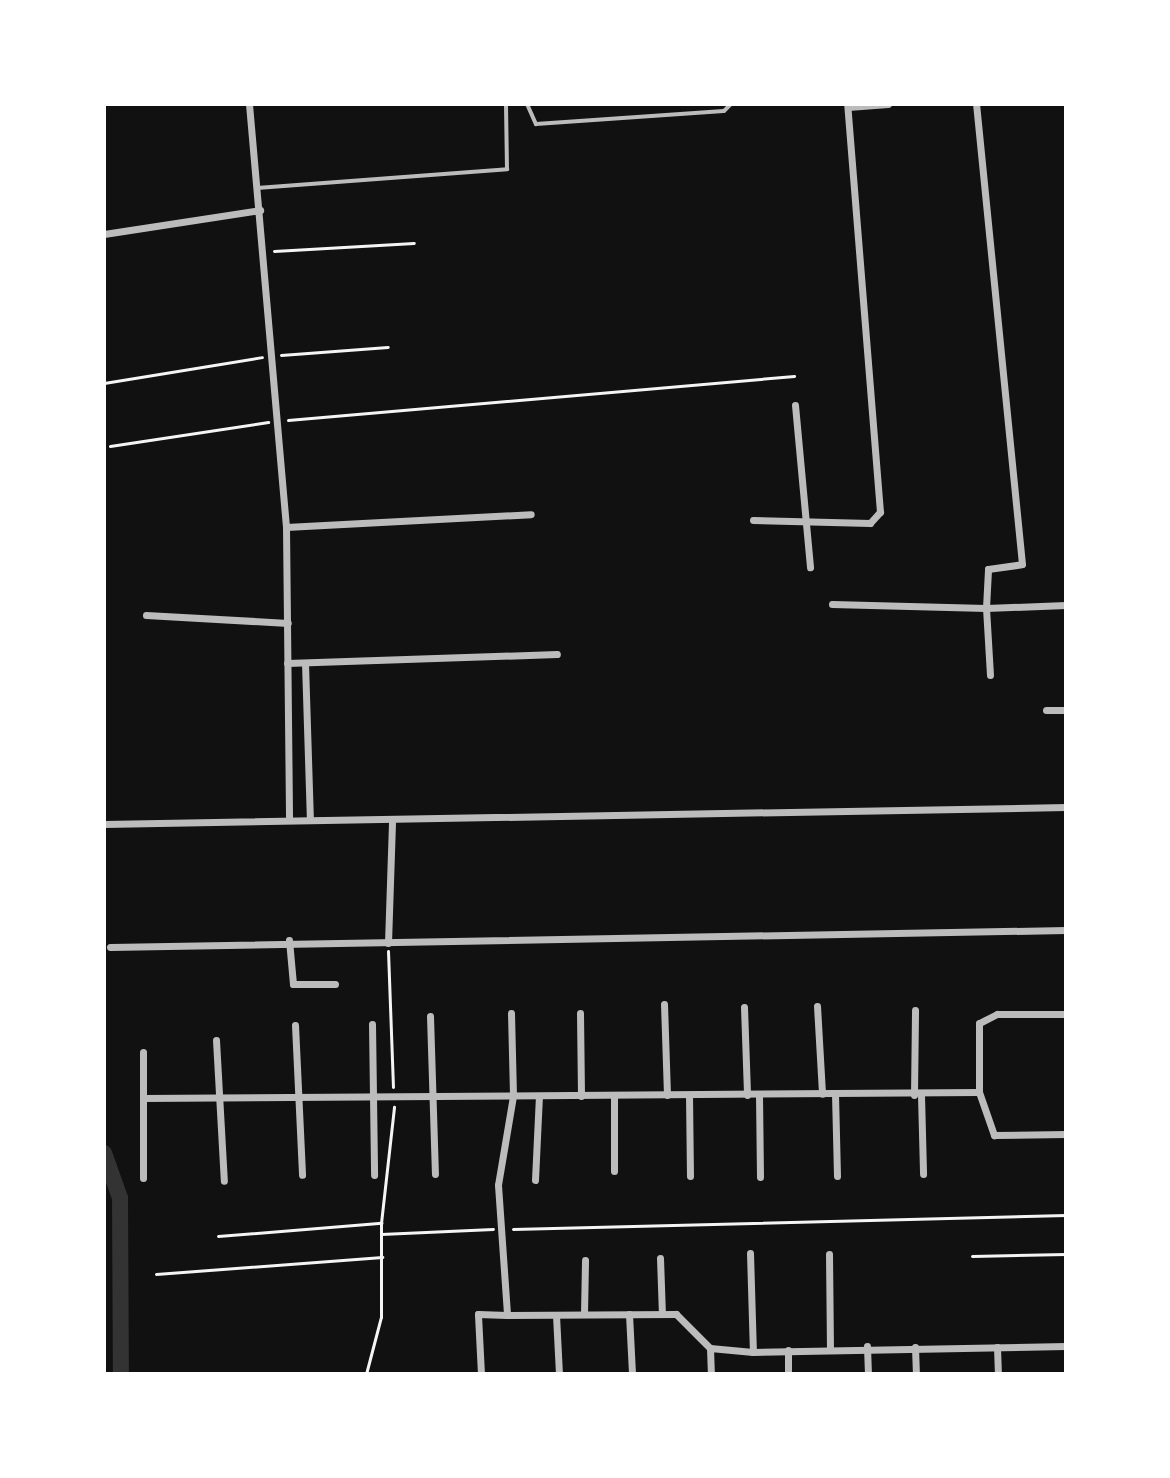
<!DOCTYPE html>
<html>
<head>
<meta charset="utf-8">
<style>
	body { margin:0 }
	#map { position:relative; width:1170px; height:1478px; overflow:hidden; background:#111; font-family:"IBM Plex Sans",sans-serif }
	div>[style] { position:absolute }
	.canal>* { height:16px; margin:-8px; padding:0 8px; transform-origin:8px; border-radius:8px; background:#333 }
	.path>* { height:3px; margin:-1.5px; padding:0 1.5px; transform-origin:1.5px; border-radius:1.5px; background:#f5f5f5 }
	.service>* { height:4px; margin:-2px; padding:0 2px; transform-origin:2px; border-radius:2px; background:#bcbcbc }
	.minor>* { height:7px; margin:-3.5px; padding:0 3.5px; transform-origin:3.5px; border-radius:3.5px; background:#bcbcbc }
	span { translate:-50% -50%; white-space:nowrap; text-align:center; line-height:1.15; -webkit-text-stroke:7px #fff; paint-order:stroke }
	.frame { position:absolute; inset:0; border:106px solid #fff; pointer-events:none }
</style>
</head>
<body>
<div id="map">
	<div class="canal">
		<i style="left:104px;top:1153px;width:48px;rotate:70.4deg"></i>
		<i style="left:120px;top:1198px;width:176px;rotate:89.7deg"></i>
	</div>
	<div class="path">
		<i style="left:274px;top:251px;width:140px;rotate:-3.3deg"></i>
		<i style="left:281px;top:355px;width:107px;rotate:-4.3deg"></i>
		<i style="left:104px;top:383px;width:160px;rotate:-9.3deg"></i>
		<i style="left:288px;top:420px;width:508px;rotate:-4.97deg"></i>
		<i style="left:110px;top:446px;width:160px;rotate:-8.6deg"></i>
		<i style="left:388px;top:951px;width:136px;rotate:87.9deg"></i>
		<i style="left:513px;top:1229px;width:553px;rotate:-1.45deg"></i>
		<i style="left:381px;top:1234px;width:112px;rotate:-2.6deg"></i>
		<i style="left:218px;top:1236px;width:164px;rotate:-4.6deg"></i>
		<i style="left:972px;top:1256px;width:94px;rotate:-1.2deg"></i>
		<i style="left:156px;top:1274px;width:227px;rotate:-4.3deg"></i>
		<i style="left:366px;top:1374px;width:59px;rotate:-75.3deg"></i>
		<i style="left:381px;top:1317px;width:94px;rotate:-90deg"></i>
		<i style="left:381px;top:1223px;width:117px;rotate:-83.6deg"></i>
	</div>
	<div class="service">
		<i style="left:527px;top:104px;width:22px;rotate:66deg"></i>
		<i style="left:536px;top:124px;width:188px;rotate:-4deg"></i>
		<i style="left:724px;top:111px;width:10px;rotate:-45deg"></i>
		<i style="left:257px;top:188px;width:251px;rotate:-4.3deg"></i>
		<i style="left:507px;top:169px;width:65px;rotate:-90.9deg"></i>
	</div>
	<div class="minor">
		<i style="left:249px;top:104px;width:425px;rotate:85deg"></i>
		<i style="left:286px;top:527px;width:292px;rotate:89.4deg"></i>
		<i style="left:848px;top:107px;width:40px;rotate:-4.3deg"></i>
		<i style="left:104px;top:234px;width:158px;rotate:-8.7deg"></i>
		<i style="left:795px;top:405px;width:163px;rotate:84.7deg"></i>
		<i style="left:753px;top:520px;width:117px;rotate:1.5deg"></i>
		<i style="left:870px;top:523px;width:15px;rotate:-48deg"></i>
		<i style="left:880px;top:512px;width:409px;rotate:-94.6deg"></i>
		<i style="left:286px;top:527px;width:245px;rotate:-3deg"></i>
		<i style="left:832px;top:604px;width:154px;rotate:1.5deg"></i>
		<i style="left:986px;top:608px;width:39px;rotate:-87deg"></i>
		<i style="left:988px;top:569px;width:34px;rotate:-8deg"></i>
		<i style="left:1022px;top:564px;width:462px;rotate:-95.7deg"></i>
		<i style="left:146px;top:615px;width:142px;rotate:3.2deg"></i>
		<i style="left:287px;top:663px;width:270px;rotate:-1.9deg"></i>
		<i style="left:305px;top:663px;width:157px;rotate:88.2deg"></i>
		<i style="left:990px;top:675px;width:67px;rotate:-93.4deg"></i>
		<i style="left:986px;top:608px;width:80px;rotate:-2.1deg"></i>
		<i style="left:1046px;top:710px;width:20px"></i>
		<i style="left:104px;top:824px;width:962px;rotate:-1.01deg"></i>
		<i style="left:289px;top:940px;width:44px;rotate:84.8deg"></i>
		<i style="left:293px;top:984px;width:42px"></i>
		<i style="left:388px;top:943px;width:120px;rotate:-88.1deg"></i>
		<i style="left:110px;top:947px;width:956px;rotate:-1.02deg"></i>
		<i style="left:664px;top:1004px;width:91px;rotate:88.1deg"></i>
		<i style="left:817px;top:1006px;width:88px;rotate:86.7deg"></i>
		<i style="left:744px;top:1007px;width:88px;rotate:88deg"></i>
		<i style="left:511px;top:1013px;width:83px;rotate:88.6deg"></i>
		<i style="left:513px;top:1096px;width:90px;rotate:99.6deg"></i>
		<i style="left:498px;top:1185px;width:130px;rotate:86deg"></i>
		<i style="left:507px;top:1315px;width:169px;rotate:-0.3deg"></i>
		<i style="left:676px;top:1314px;width:48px;rotate:45deg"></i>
		<i style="left:710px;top:1348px;width:43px;rotate:5.3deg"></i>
		<i style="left:753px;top:1352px;width:313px;rotate:-1.1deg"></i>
		<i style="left:580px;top:1013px;width:83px;rotate:89.3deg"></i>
		<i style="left:1066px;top:1014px;width:69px;rotate:180deg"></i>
		<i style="left:997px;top:1014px;width:20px;rotate:153deg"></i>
		<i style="left:979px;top:1023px;width:69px;rotate:90deg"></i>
		<i style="left:979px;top:1092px;width:46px;rotate:70.8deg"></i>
		<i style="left:994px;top:1135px;width:72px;rotate:-0.8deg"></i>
		<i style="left:430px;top:1016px;width:158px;rotate:88.2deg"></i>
		<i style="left:372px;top:1024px;width:151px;rotate:89.2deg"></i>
		<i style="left:295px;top:1025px;width:150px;rotate:87.3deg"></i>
		<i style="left:216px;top:1040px;width:141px;rotate:86.8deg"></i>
		<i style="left:143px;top:1052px;width:126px;rotate:90deg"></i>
		<i style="left:835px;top:1094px;width:82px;rotate:88.6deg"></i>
		<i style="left:614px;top:1095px;width:76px;rotate:90deg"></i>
		<i style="left:689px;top:1095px;width:81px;rotate:89.3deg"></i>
		<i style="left:759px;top:1095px;width:82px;rotate:89.3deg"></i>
		<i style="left:914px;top:1095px;width:85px;rotate:-89.3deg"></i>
		<i style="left:921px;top:1095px;width:79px;rotate:88.5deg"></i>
		<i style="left:143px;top:1098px;width:836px;rotate:-0.41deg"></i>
		<i style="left:535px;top:1180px;width:84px;rotate:-87.3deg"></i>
		<i style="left:750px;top:1253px;width:99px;rotate:88.3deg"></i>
		<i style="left:829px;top:1254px;width:94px;rotate:89.4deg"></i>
		<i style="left:660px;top:1258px;width:56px;rotate:88deg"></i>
		<i style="left:584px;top:1314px;width:54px;rotate:-88.9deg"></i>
		<i style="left:629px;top:1314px;width:60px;rotate:87.1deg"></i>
		<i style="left:556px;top:1315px;width:59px;rotate:87.1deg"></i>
		<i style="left:867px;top:1346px;width:28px;rotate:88deg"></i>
		<i style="left:915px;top:1347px;width:27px;rotate:88deg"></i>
		<i style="left:997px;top:1347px;width:27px;rotate:88deg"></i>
		<i style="left:710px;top:1348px;width:26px;rotate:88deg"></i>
		<i style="left:788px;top:1350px;width:24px;rotate:90deg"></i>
		<i style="left:481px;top:1374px;width:60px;rotate:-92.9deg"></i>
		<i style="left:478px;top:1314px;width:29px;rotate:2deg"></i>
	</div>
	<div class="frame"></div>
</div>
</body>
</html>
